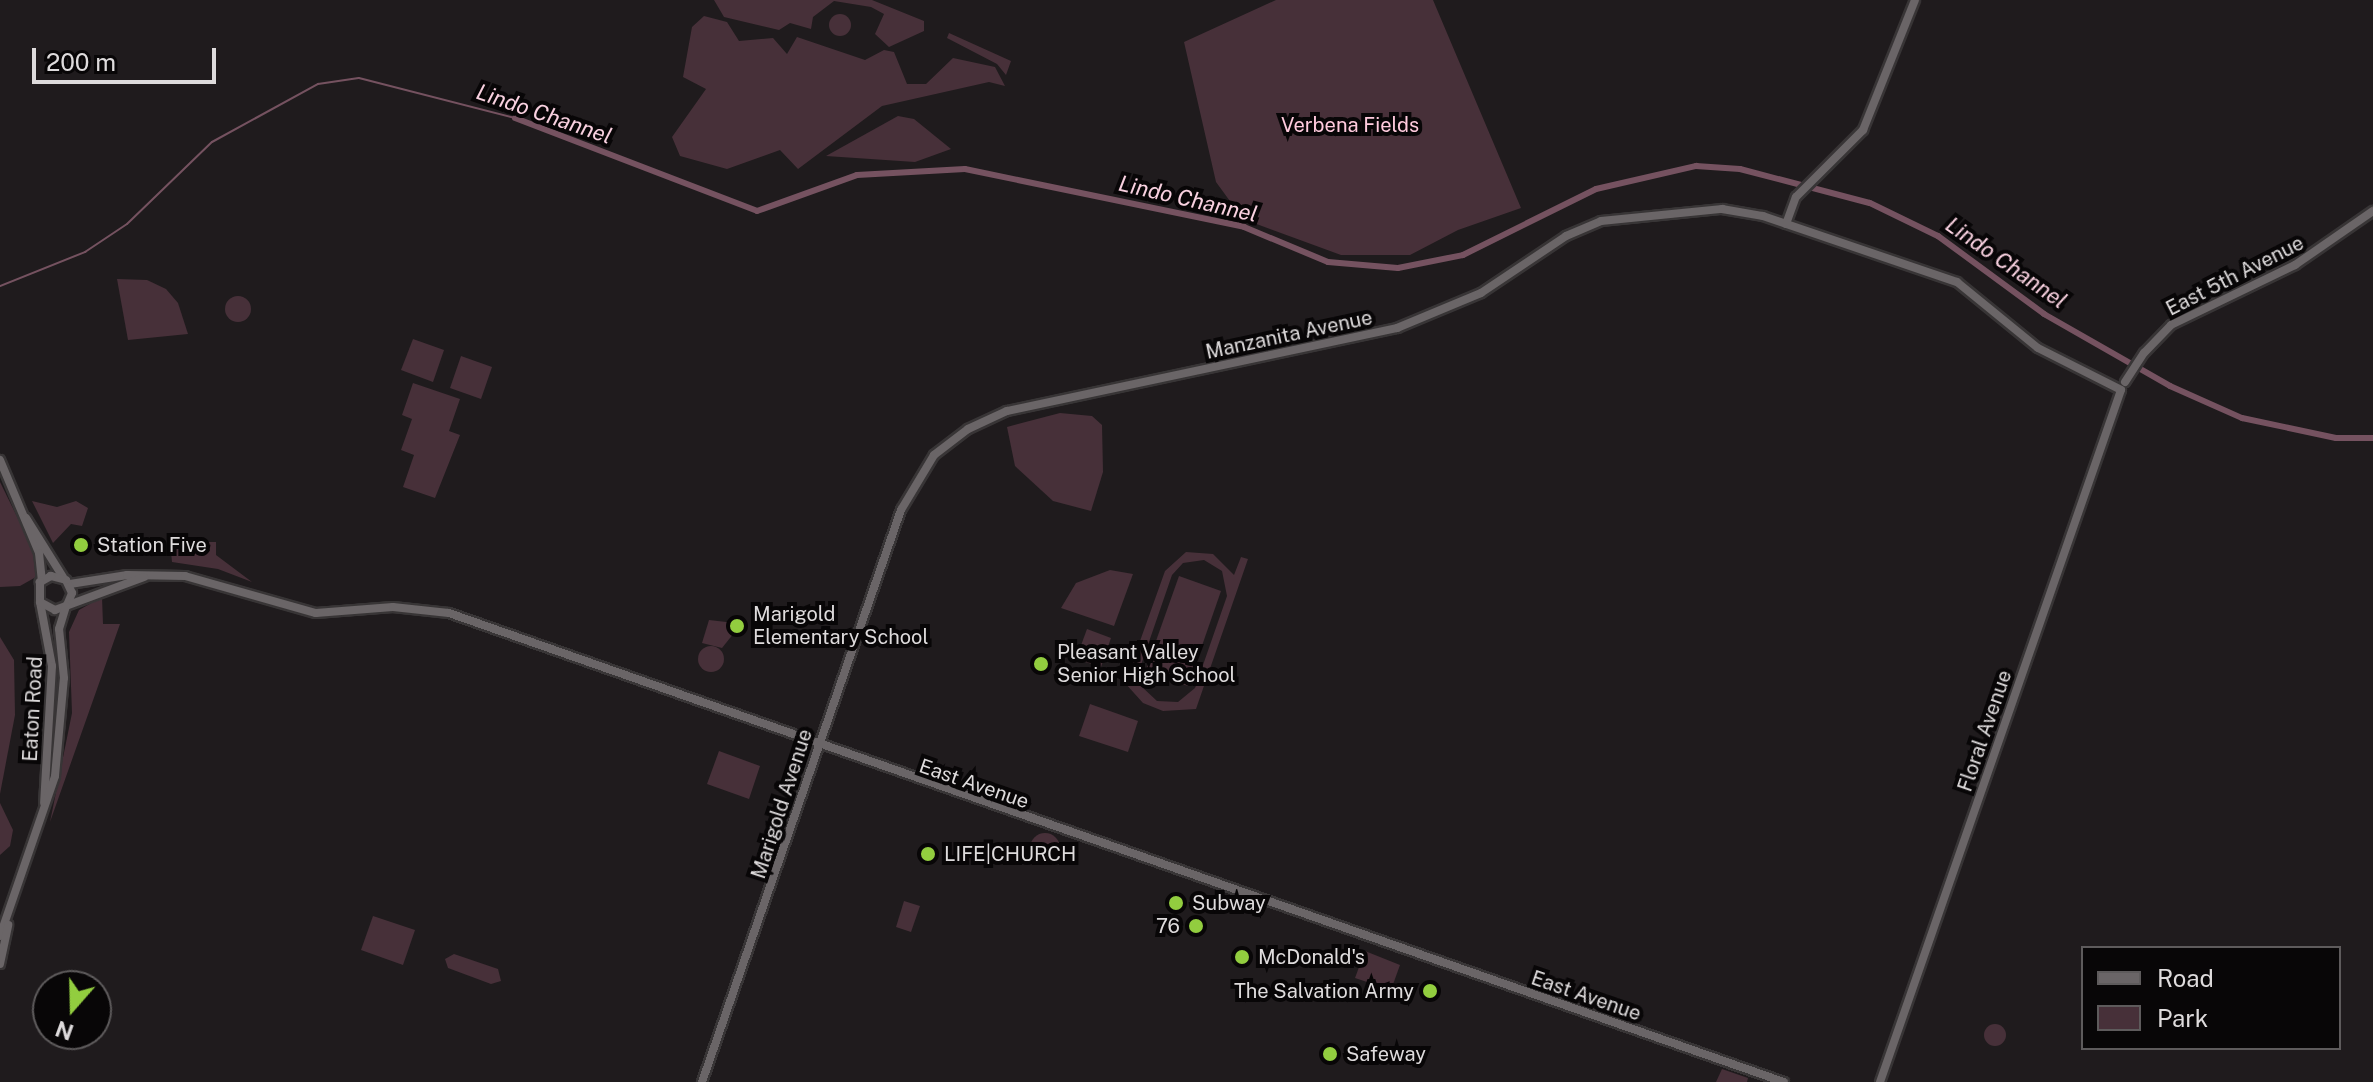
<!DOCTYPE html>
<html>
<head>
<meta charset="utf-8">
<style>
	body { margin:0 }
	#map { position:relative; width:2373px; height:1082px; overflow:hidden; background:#1f1b1d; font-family:"Public Sans",sans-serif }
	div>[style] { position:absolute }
	.green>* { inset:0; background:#473039 }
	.round { border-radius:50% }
	.stream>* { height:2px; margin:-1px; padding:0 1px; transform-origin:1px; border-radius:1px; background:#755260 }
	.canal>* { height:6px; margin:-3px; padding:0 3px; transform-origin:3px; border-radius:3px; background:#755260 }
	.roads { filter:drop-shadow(2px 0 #383536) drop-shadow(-2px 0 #383536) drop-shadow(0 2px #383536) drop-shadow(0 -2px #383536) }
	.secondary>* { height:8px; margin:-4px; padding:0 4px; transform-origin:4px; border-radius:4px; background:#6a6567 }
	.dots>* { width:22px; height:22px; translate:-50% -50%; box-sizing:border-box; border:4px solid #080607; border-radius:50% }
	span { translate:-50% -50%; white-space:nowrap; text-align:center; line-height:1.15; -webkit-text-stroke:8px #080607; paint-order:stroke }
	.park-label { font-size:20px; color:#ffcbde }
	.street-label { font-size:20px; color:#dedbdc }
	.poi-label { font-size:20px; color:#dedbdc }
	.left { translate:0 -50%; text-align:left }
	.right { translate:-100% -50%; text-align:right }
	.water-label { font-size:22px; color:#f9d1e0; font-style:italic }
	.legend { position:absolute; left:2081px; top:946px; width:260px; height:104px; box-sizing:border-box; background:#080607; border:2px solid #5e5b5c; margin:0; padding:10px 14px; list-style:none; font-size:24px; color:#dedbdc }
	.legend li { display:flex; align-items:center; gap:16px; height:40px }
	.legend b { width:40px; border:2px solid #5e5b5c }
	.north { position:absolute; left:32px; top:970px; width:80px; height:80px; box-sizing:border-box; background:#080607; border:2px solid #5e5b5c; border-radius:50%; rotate:200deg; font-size:22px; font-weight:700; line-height:32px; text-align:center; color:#dedbdc }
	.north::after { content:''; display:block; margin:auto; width:28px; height:36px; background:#92cd3f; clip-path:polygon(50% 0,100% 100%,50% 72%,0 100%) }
	.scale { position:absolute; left:32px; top:48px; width:184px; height:36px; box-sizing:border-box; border:4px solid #dedbdc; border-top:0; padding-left:10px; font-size:24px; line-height:28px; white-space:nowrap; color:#dedbdc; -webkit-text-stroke:6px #080607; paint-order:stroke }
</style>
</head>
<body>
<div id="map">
	<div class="green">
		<i style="clip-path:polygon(714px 0,872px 0,924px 21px,924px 31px,889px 47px,875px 34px,884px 14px,871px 7px,834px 1px,813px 17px,811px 29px,790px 23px,779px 30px,724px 17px)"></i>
		<i style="clip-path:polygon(1276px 0,1433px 0,1521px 208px,1458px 230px,1410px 255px,1341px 255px,1243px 219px,1216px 182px,1184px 42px)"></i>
		<i class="round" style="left:829px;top:14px;width:22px;height:22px"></i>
		<i style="clip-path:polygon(704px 16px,727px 22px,739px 41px,773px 38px,787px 54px,797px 37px,865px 60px,884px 50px,894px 52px,907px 84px,926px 84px,953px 58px,995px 67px,1005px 86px,989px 82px,882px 106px,798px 169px,780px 150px,727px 169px,680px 156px,672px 137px,706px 89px,683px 77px,692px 27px)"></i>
		<i style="clip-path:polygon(949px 33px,1011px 61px,1006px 75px,997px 64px,947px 38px)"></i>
		<i style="clip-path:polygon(898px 116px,914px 119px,951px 149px,915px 162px,826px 156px)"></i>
		<i style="clip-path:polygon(117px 279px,147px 280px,166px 289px,178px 303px,188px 334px,128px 340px)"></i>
		<i class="round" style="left:225px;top:296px;width:26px;height:26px"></i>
		<i style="clip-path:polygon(413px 339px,444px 350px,433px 382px,401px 370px)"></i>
		<i style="clip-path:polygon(461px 356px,492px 367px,481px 399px,450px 388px)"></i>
		<i style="clip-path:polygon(413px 383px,460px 399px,449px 431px,460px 435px,435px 498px,403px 487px,414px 455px,401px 450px,412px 419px,402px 415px)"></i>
		<i style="clip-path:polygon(1060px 413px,1092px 416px,1102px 425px,1103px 472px,1091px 511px,1053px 501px,1015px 466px,1007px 427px)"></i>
		<i style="clip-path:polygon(0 482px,36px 555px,36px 577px,20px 586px,0 587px)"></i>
		<i style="clip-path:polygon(32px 501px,57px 507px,76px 501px,88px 508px,82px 526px,71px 524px,53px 543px)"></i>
		<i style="clip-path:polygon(181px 542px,216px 542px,216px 555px,252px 582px,218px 569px,172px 562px,171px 552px)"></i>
		<i style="clip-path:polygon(evenodd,1186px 552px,1213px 554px,1234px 575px,1241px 557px,1248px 559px,1196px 709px,1163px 711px,1143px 703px,1125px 683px,1165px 571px,1186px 552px,1204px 560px,1222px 571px,1227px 596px,1195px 688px,1178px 702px,1157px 701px,1141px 686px,1141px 665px,1172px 575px,1183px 563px,1204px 560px)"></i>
		<i style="clip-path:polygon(1110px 570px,1133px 574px,1114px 626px,1061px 608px,1076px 583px)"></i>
		<i style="clip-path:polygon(1179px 576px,1221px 591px,1188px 686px,1145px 672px)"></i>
		<i style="clip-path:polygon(102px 597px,103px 624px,120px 624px,50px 822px,72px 713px,69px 632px,79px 610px)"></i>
		<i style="clip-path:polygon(709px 620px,735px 623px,734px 633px,722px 648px,702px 643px)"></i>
		<i style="clip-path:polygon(1087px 629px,1111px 638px,1101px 667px,1076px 659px)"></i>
		<i style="clip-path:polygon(0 637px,14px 660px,15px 715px,0 794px)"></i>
		<i class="round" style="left:698px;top:646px;width:26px;height:26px"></i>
		<i style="clip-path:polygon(1090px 704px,1138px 721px,1128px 752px,1079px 736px)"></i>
		<i style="clip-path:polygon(719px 751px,760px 766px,749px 799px,707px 784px)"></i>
		<i style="clip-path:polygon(0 803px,13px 830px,10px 846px,0 855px)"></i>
		<i class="round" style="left:1030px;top:833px;width:30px;height:30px"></i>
		<i style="clip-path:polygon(904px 901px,920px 906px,911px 932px,896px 927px)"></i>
		<i style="clip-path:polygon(373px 916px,415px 930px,403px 965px,361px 950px)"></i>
		<i style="clip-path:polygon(1365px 951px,1400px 965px,1391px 990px,1355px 978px)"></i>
		<i style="clip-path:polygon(454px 954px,498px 969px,501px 981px,491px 984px,448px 968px,445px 959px)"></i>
		<i class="round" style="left:1984px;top:1024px;width:22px;height:22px"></i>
		<i style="clip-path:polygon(1722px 1069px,1748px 1078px,1747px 1082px,1716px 1082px)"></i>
	</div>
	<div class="stream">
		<i style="left:0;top:286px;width:92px;rotate:-21.8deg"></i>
		<i style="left:85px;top:252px;width:50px;rotate:-33.7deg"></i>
		<i style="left:127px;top:224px;width:118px;rotate:-44deg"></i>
		<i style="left:212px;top:142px;width:121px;rotate:-28.7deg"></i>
		<i style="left:318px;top:84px;width:41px;rotate:-8.3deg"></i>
		<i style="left:359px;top:78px;width:161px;rotate:14.4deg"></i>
	</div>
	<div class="canal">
		<i style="left:515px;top:118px;width:259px;rotate:21deg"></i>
		<i style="left:757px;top:211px;width:106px;rotate:-19.8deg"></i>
		<i style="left:857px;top:175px;width:108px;rotate:-3.2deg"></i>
		<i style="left:965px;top:169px;width:285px;rotate:11.7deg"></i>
		<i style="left:1244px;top:227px;width:91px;rotate:22.6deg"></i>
		<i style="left:1328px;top:262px;width:70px;rotate:4.9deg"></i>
		<i style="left:1398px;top:268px;width:66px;rotate:-11.3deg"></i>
		<i style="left:1463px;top:255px;width:148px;rotate:-26.4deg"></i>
		<i style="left:1596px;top:189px;width:103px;rotate:-13deg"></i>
		<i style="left:1696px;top:166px;width:44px;rotate:3.9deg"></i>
		<i style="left:1740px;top:169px;width:134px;rotate:14.7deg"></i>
		<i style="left:1870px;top:203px;width:76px;rotate:25.9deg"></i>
		<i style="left:1938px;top:236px;width:132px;rotate:36.3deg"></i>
		<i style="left:2044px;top:314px;width:145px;rotate:29.7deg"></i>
		<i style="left:2170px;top:386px;width:79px;rotate:24deg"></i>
		<i style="left:2242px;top:418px;width:96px;rotate:12deg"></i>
		<i style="left:2336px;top:438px;width:37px"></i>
	</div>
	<div class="roads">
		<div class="secondary">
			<i style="left:1786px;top:224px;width:29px;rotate:-70deg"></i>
			<i style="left:1796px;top:197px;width:95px;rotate:-45deg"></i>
			<i style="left:1863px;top:130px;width:140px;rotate:-68.2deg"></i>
			<i style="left:2125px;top:382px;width:35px;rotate:-57deg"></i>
			<i style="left:2144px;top:353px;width:39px;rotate:-46deg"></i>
			<i style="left:2171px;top:325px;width:138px;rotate:-25.8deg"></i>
			<i style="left:2295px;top:265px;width:95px;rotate:-34.7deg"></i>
			<i style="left:0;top:460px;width:101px;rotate:67.2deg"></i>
			<i style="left:39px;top:553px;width:28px;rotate:84deg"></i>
			<i style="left:26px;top:518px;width:70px;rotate:57.9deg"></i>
			<i style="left:70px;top:584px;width:58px;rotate:-9deg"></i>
			<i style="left:127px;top:575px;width:58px;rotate:1deg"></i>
			<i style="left:185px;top:576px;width:136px;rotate:15.8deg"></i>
			<i style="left:316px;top:613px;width:77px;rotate:-4.5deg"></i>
			<i style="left:393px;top:607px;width:56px;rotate:6.1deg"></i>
			<i style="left:449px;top:613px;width:1415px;rotate:19.36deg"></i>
			<i style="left:40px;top:602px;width:65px;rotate:79.4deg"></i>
			<i style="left:52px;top:666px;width:137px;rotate:93.3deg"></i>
			<i style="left:67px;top:605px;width:13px;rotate:-67deg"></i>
			<i style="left:72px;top:593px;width:14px;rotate:-115deg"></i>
			<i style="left:66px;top:580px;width:16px;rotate:-165deg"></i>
			<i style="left:51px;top:576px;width:13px;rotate:151deg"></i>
			<i style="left:40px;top:582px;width:20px;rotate:90deg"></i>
			<i style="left:40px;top:602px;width:17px;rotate:28deg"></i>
			<i style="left:55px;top:610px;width:95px;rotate:-20.3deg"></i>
			<i style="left:0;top:936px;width:169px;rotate:-71deg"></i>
			<i style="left:55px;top:776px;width:98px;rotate:-84.8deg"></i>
			<i style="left:64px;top:678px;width:49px;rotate:-95.8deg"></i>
			<i style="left:59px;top:629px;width:24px;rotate:-73deg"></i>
			<i style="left:0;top:964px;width:40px;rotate:-78deg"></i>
			<i style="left:702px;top:1082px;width:606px;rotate:-70.82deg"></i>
			<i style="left:901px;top:510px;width:64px;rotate:-59deg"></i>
			<i style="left:934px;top:455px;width:43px;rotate:-37.4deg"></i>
			<i style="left:968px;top:429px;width:43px;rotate:-24.8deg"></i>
			<i style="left:1007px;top:411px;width:399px;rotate:-12deg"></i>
			<i style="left:1397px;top:328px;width:91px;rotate:-22.6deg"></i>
			<i style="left:1481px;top:293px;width:102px;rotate:-33.8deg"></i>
			<i style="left:1566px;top:236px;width:38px;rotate:-23deg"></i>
			<i style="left:1601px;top:221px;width:122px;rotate:-5.7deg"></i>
			<i style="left:1722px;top:209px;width:42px;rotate:9.7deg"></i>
			<i style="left:1763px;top:216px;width:205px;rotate:18.8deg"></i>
			<i style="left:1957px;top:282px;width:104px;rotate:39.2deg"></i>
			<i style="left:2038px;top:348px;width:93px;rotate:26.8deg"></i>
			<i style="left:2121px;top:390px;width:733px;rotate:109.2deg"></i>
		</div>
	</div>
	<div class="dots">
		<i style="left:81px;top:545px;background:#92cd3f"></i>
		<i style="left:737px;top:626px;background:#92cd3f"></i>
		<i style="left:1041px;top:664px;background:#92cd3f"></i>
		<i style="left:928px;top:854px;background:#92cd3f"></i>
		<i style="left:1176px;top:903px;background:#92cd3f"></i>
		<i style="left:1196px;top:926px;background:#92cd3f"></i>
		<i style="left:1242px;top:957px;background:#92cd3f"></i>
		<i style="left:1430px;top:991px;background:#92cd3f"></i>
		<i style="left:1330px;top:1054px;background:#92cd3f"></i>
	</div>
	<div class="park-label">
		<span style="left:1350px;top:125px">Verbena Fields</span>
	</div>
	<div class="street-label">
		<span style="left:2235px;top:276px;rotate:-27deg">East 5th Avenue</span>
		<span style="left:1289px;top:335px;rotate:-12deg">Manzanita Avenue</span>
		<span style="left:33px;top:709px;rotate:-87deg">Eaton Road</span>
		<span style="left:1985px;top:731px;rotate:-71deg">Floral Avenue</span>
		<span style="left:974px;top:784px;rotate:19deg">East Avenue</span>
		<span style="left:782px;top:804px;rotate:-72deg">Marigold Avenue</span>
		<span style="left:1586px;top:996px;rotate:19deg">East Avenue</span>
	</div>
	<div class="poi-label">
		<span class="left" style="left:97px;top:545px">Station Five</span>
		<span class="left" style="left:753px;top:626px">Marigold<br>Elementary School</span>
		<span class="left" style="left:1057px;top:664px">Pleasant Valley<br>Senior High School</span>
		<span class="left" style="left:944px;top:854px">LIFE|CHURCH</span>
		<span class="left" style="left:1192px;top:903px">Subway</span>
		<span class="right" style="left:1180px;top:926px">76</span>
		<span class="left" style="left:1258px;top:957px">McDonald's</span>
		<span class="right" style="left:1414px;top:991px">The Salvation Army</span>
		<span class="left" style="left:1346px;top:1054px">Safeway</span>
	</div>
	<div class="water-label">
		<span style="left:544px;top:114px;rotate:19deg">Lindo Channel</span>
		<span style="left:1188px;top:199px;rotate:13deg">Lindo Channel</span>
		<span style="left:2006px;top:263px;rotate:35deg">Lindo Channel</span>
	</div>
	<ul class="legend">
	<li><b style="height:10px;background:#6a6567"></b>Road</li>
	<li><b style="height:22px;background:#473039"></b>Park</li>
	</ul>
	<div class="north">N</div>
	<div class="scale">200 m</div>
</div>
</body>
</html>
